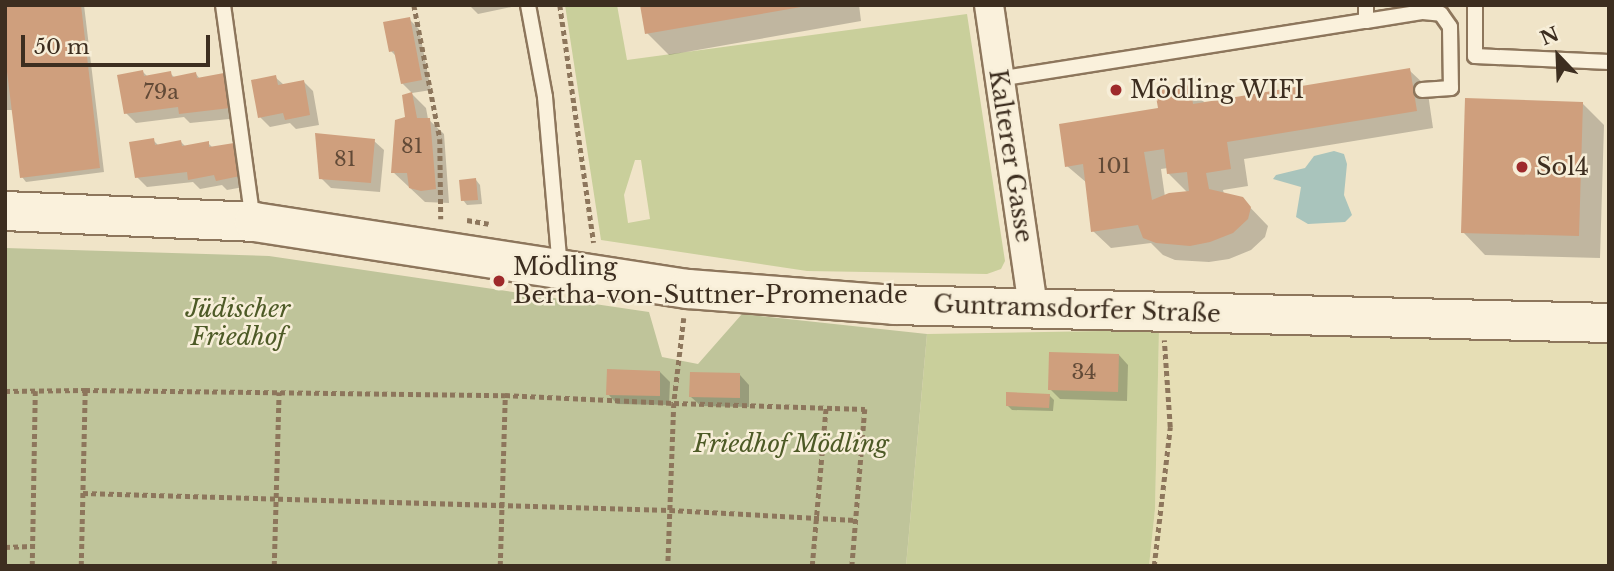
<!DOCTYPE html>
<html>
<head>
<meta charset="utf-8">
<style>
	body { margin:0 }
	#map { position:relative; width:1614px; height:571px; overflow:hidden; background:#f0e4c8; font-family:"Libre Baskerville",serif }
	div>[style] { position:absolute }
	.farmland>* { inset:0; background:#e6deb5 }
	.green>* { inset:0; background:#c9cf9b }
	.cemetery>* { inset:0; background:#bfc49a }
	.water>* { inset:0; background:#a9c4bc }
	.shadow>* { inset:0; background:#0003 }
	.building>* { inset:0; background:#cf9f7d }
	.path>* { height:4.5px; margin-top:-2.25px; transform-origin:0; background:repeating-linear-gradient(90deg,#8d765c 0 5px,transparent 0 8.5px) }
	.roads { filter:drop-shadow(2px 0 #8d765c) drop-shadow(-2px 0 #8d765c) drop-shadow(0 2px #8d765c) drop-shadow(0 -2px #8d765c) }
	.lane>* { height:14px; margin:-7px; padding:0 7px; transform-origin:7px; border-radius:7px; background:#faf1dc }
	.street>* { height:28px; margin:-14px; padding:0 14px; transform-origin:14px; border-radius:14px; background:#faf1dc }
	.secondary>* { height:38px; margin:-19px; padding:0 19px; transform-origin:19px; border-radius:19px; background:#faf1dc }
	.dots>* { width:19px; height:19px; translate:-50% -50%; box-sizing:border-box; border:4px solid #f7eed8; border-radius:50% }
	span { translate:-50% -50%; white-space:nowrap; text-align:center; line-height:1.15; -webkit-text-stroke:5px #f7eed8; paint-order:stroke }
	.number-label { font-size:21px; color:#624a37 }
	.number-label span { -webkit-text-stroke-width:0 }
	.poi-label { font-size:24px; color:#3d2e20 }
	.left { translate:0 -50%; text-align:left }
	.street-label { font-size:24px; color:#3d2e20 }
	.park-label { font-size:24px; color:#4d5a26; font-style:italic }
	.frame { position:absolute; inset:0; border:7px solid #3d2e20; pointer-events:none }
	.north { position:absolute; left:1523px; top:21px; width:70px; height:70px; -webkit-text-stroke:5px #f7eed8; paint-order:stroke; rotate:337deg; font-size:19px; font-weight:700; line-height:28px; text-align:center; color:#3d2e20 }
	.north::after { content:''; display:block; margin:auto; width:24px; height:32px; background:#3d2e20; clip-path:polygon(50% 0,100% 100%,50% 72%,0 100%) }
	.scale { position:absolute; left:21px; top:35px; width:189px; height:32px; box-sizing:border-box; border:4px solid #3d2e20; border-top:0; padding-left:9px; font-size:21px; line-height:24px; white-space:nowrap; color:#3d2e20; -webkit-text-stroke:5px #f7eed8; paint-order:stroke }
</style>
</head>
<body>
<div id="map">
	<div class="farmland">
		<i style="clip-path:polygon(1159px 330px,1609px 343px,1609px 566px,1149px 566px,1155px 509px)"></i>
	</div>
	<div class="green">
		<i style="clip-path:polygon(evenodd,565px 5px,617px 5px,627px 60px,967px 14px,1005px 261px,1001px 269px,987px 274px,807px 271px,601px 240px,565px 5px,635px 160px,641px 160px,650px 219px,628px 223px,624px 195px,635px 160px)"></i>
		<i style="clip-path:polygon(1159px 330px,1155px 509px,1149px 566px,906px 566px,927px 334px)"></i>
	</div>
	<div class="cemetery">
		<i style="clip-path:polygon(5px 248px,269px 256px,649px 312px,662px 357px,698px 364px,742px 314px,927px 334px,906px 566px,5px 566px)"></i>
	</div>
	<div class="water">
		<i style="clip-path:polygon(1334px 151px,1344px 154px,1347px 164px,1344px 195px,1352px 215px,1345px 222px,1308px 224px,1296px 217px,1301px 187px,1273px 179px,1276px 175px,1305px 168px,1314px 156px)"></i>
	</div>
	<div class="shadow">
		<i style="clip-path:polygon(5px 5px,84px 5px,104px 172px,26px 182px,22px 177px,14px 110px,5px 110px)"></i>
		<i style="clip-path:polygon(469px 5px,521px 5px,478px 14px)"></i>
		<i style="clip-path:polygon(642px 5px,859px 5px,861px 21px,669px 55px,647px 33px)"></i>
		<i style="clip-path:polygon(409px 19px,419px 29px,431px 90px,412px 93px,402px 83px,397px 57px,391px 51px)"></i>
		<i style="clip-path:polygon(evenodd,1409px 70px,1427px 87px,1433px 128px,1244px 159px,1248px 186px,1223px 190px,1224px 194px,1242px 199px,1268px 226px,1265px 237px,1251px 250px,1229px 259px,1209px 262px,1175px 260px,1163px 255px,1151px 243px,1111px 248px,1093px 231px,1087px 183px,1067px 166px,1160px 109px,1189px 87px,1206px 104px,1409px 70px,1168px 168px,1169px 174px,1188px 193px,1165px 197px,1161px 169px,1168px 168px)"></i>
		<i style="clip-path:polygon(143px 72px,148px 77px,170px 73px,175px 78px,196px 74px,200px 79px,223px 75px,233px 84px,239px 118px,190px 123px,184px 117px,136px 123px,126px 113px)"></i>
		<i style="clip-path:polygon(275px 77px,284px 85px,303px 81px,313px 91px,319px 125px,296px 129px,290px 123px,270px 127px,260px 117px)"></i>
		<i style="clip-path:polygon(412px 94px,426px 108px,428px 119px,444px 134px,449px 203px,425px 202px,393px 172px)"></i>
		<i style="clip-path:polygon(1582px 103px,1604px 125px,1600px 258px,1485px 255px,1463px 232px)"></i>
		<i style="clip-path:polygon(153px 140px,159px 146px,181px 142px,186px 147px,208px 143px,213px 148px,233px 145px,243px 155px,249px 186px,227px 190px,222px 185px,200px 189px,193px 182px,147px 187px,137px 177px)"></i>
		<i style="clip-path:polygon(374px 141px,384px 150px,380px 192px,331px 188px,321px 178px)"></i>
		<i style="clip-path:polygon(476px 180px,480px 185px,482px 204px,467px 205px,463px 200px)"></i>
		<i style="clip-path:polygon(1119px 355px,1128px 365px,1127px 401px,1060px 399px,1050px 389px)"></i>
		<i style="clip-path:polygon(660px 372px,670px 382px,669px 405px,617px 404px,608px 394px)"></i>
		<i style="clip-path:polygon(740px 375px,749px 385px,749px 407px,701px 406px,691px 397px)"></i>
		<i style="clip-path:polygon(1049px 395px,1054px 400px,1053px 411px,1012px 410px,1007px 405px)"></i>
	</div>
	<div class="building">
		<i style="clip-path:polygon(5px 5px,81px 5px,100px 168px,20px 178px,5px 55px)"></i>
		<i style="clip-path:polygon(640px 5px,801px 5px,801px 7px,645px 34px)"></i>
		<i style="clip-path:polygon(410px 17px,422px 80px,401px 84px,394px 51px,389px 52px,383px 22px)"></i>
		<i style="clip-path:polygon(evenodd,1410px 68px,1417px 111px,1227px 142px,1231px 169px,1206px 173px,1209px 189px,1243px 197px,1251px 207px,1248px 219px,1233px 233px,1210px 242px,1190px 246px,1156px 243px,1143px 238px,1138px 225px,1091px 232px,1083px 164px,1065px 167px,1059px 124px,1158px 108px,1155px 91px,1190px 85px,1193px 104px,1410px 68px,1164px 149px,1167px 174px,1187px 172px,1189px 191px,1169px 193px,1152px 200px,1144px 152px,1164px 149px)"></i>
		<i style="clip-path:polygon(143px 70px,144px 76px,171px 71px,172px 77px,196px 72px,197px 78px,224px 73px,230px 108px,179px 114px,178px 107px,124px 114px,117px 75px)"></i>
		<i style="clip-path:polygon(276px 75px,278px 85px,304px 80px,310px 115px,285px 120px,283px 113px,258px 118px,251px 80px)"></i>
		<i style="clip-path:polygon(412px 92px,417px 118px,430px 118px,436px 189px,421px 191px,409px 188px,407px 173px,391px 173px,395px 120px,405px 117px,402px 95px)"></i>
		<i style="clip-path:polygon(1465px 98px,1583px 102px,1579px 236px,1461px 233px)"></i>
		<i style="clip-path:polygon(315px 133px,375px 139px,371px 183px,319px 179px)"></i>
		<i style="clip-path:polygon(154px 138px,155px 145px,181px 140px,182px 146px,209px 141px,209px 147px,234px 143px,240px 176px,216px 181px,214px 175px,188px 180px,187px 172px,135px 178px,129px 142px)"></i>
		<i style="clip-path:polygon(476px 178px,478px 200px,461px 201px,459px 180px)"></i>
		<i style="clip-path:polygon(1049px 352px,1119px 354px,1118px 392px,1048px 390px)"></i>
		<i style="clip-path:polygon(607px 369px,660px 371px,660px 396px,606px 395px)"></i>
		<i style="clip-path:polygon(690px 372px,740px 373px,740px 398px,689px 397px)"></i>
		<i style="clip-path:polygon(1006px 392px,1050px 394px,1049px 408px,1006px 406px)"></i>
	</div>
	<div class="path">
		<i style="left:414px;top:5px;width:136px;rotate:79deg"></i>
		<i style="left:440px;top:139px;width:80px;rotate:89.3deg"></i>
		<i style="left:560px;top:5px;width:240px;rotate:81.9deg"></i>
		<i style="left:467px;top:220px;width:22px;rotate:10deg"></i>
		<i style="left:684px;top:318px;width:86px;rotate:96.7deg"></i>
		<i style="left:674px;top:403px;width:191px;rotate:1.8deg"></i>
		<i style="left:865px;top:409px;width:158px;rotate:94.7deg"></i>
		<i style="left:5px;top:391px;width:80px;rotate:-0.7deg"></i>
		<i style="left:83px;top:493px;width:587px;rotate:1.66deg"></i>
		<i style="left:670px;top:510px;width:185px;rotate:3.1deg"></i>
		<i style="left:5px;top:547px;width:27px;rotate:-2deg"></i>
		<i style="left:32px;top:566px;width:175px;rotate:-89deg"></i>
		<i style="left:81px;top:566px;width:176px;rotate:-88.7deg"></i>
		<i style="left:85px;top:390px;width:420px;rotate:0.7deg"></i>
		<i style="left:505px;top:395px;width:169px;rotate:2.7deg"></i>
		<i style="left:674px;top:403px;width:163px;rotate:92.1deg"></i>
		<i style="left:274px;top:566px;width:174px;rotate:-88.4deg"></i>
		<i style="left:500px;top:566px;width:171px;rotate:-88.3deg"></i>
		<i style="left:812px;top:566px;width:160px;rotate:-85deg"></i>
		<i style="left:1154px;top:566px;width:140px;rotate:-83.4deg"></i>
		<i style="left:1170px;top:427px;width:87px;rotate:-93.9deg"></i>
	</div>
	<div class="roads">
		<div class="lane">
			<i style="left:223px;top:5px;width:218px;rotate:82.1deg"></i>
			<i style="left:528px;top:5px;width:94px;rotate:79.5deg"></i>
			<i style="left:545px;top:97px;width:172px;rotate:85deg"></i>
			<i style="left:1475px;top:5px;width:51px;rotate:90deg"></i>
			<i style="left:1475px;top:56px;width:134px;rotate:2.6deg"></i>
			<i style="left:1366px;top:21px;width:58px;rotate:-9deg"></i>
			<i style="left:1423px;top:12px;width:18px;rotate:6deg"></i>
			<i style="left:1441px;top:14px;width:16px;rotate:55deg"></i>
			<i style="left:1450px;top:27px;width:61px;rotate:89.1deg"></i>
			<i style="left:1451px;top:88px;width:29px;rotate:176deg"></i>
			<i style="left:998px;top:79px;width:373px;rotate:-9deg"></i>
			<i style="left:1366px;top:21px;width:16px;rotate:-90deg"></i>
		</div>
		<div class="street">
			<i style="left:989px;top:5px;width:304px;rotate:81.7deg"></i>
		</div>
		<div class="secondary">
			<i style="left:5px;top:211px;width:249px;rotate:2.5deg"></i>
			<i style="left:254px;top:222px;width:439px;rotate:8.8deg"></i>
			<i style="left:688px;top:289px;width:207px;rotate:4.4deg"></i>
			<i style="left:894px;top:305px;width:715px;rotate:1.44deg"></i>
		</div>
	</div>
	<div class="dots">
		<i style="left:1116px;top:90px;background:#9e2a2b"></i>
		<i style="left:1522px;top:167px;background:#9e2a2b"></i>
		<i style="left:499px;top:281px;background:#9e2a2b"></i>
	</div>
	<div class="number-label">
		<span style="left:161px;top:92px">79a</span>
		<span style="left:412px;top:146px">81</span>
		<span style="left:345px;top:159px">81</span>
		<span style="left:1114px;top:166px">101</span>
		<span style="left:1084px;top:372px">34</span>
	</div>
	<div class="poi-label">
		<span class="left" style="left:1130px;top:90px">Mödling WIFI</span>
		<span class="left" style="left:1536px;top:167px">Sol4</span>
		<span class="left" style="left:513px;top:281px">Mödling<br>Bertha-von-Suttner-Promenade</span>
	</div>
	<div class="street-label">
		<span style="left:1011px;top:156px;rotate:81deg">Kalterer Gasse</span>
		<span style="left:1077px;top:309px;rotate:2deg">Guntramsdorfer Straße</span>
	</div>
	<div class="park-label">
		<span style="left:238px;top:323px">Jüdischer<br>Friedhof</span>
		<span style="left:791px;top:444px">Friedhof Mödling</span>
	</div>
	<div class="frame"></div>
	<div class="north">N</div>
	<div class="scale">50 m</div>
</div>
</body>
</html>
